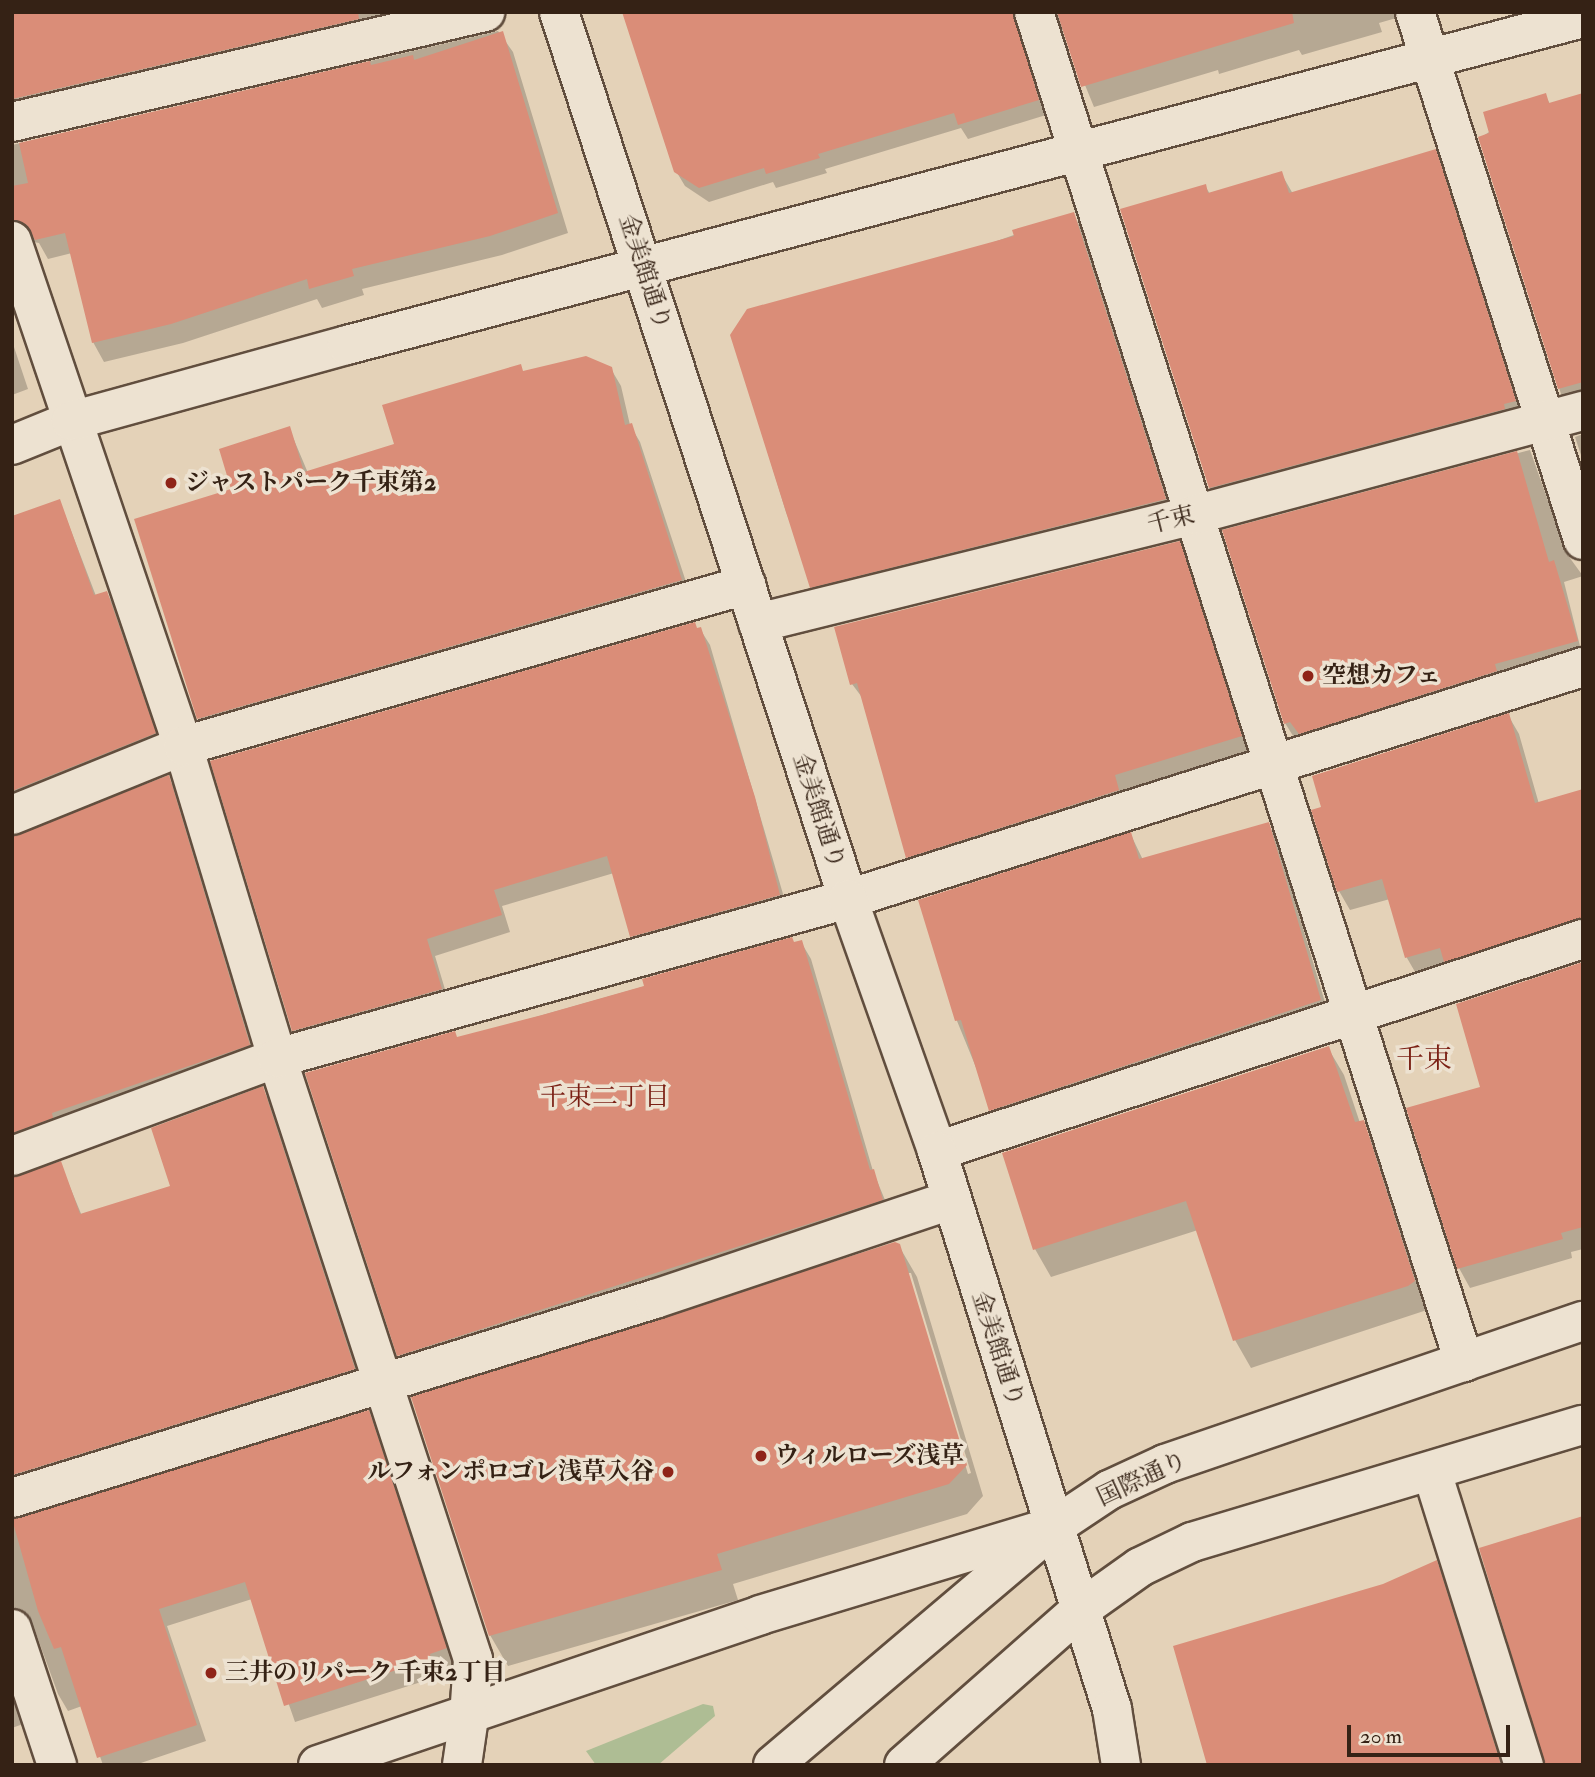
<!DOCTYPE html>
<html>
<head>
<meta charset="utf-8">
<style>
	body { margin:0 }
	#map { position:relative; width:1595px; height:1777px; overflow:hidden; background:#e4d2b8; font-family:"IM FELL Double Pica","Noto Serif JP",serif }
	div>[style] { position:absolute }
	.green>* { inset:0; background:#aebd94 }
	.shadow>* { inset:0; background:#0003 }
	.building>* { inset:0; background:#da8d78 }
	.roads { filter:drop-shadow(2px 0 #614e3e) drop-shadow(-2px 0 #614e3e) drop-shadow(0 2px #614e3e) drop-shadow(0 -2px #614e3e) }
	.street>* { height:38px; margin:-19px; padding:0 19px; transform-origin:19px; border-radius:19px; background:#ede2d1 }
	.secondary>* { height:38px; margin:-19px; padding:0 19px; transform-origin:19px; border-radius:19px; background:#ede2d1 }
	.dots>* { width:19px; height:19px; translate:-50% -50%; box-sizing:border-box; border:4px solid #ede2d1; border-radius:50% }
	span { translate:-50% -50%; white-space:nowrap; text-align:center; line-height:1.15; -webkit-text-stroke:7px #ede2d1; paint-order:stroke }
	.street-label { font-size:24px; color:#352215 }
	.poi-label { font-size:24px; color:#352215; font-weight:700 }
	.left { translate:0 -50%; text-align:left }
	.right { translate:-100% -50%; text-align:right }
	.neighbourhood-label { font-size:26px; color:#7a1f14 }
	.quarter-label { font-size:28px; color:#7a1f14 }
	.frame { position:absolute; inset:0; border:14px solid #352215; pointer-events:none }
	.scale { position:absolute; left:1347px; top:1725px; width:163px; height:32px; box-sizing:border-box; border:4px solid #352215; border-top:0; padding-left:9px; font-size:21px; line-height:24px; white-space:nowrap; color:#352215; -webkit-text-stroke:5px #ede2d1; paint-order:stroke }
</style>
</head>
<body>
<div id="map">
	<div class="green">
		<i style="clip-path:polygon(703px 1704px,713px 1706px,715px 1716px,658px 1765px,596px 1765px,586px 1751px)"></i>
	</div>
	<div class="shadow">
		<i style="clip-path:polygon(12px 12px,487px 12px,12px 126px)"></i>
		<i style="clip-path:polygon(624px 12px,1022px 12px,1021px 35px,1046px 115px,968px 139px,961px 128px,825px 169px,827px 173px,776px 188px,773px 182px,709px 202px,685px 186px,676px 171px)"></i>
		<i style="clip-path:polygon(1055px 12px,1417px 12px,1379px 23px,1382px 32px,1302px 55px,1299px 50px,1219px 74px,1218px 70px,1094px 107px)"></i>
		<i style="clip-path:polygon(498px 31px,513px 52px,568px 233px,502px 255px,362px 289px,364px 295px,322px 308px,317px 299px,183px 343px,104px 362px,93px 342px,72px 253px,48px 259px,39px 243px,17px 239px,12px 244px,12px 145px)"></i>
		<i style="clip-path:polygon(1545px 95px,1550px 104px,1583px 95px,1583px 412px,1573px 414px,1561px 394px,1480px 138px)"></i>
		<i style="clip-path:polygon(1435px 151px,1446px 170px,1527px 425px,1221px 507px,1210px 488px,1122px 210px,1205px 186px,1210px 194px,1281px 173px,1293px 194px)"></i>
		<i style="clip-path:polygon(1073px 214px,1082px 230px,1174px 516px,821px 603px,786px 512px,732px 335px)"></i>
		<i style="clip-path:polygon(12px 341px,28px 389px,12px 395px)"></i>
		<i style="clip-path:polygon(611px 369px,621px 386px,630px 425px,640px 442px,691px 597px,208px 735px,199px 719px,234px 491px,289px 428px,308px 473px,396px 445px,523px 373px)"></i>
		<i style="clip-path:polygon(1583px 434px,1583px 461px,1575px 437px)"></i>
		<i style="clip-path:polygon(1530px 450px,1567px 554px,1583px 576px,1564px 582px,1583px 658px,1295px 739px,1285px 723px,1224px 531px)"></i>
		<i style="clip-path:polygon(60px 502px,96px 596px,107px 593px,116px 610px,164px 750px,12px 812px,12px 518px)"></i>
		<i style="clip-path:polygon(1179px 543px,1189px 560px,1250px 753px,917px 874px,907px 857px,864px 700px,852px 684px)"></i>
		<i style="clip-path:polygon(700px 629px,710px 645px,788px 911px,641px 952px,632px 936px,614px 873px,502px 906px,510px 932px,435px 956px,450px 1006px,303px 1047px,293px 1030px)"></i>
		<i style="clip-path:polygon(1508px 715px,1519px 734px,1539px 804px,1583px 791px,1583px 939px,1418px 977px,1407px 958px,1390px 899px,1350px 910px,1339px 891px)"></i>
		<i style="clip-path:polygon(168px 777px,178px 794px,258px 1061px,12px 1155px,12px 836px)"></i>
		<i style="clip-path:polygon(1268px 824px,1277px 840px,1329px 1016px,1000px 1126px,957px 1021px,921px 901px,1131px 835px,1143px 860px)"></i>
		<i style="clip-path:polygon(801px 942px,811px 959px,873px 1171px,892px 1217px,409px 1373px,399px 1355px,458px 1039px)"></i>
		<i style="clip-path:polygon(1583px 964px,1583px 1249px,1571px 1252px,1572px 1258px,1470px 1288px,1459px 1268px,1482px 1088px)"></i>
		<i style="clip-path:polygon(1328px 1048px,1344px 1075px,1360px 1123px,1379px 1150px,1430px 1309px,1251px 1368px,1235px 1340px,1198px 1230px,1051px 1277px,1035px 1249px)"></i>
		<i style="clip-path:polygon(262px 1089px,272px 1105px,363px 1386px,12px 1496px,12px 1178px,60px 1163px,82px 1216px,172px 1187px)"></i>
		<i style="clip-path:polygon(evenodd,899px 1246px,917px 1277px,983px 1496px,967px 1514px,733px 1584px,738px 1600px,508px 1666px,490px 1635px,899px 1246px,907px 1273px,911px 1273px,971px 1473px,968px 1474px,907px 1273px)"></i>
		<i style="clip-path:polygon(368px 1413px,378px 1429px,455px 1665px,438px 1670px,440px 1676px,295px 1722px,252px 1599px,167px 1626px,206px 1741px,135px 1765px,103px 1765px,82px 1706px,68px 1711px,58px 1694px,34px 1628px,12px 1627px,12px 1521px)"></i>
		<i style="clip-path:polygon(1436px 1562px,1448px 1583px,1505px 1765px,1209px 1765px,1383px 1586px)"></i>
		<i style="clip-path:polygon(12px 1688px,23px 1724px,12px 1728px)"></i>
	</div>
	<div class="building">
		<i style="clip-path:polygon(12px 12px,358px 12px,359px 19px,12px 99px)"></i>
		<i style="clip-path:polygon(622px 12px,1013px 12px,1039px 100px,958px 125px,954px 113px,818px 154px,820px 158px,766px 174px,764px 168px,699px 188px,674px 172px)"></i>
		<i style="clip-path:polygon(1057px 12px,1292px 12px,1294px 23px,1081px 87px)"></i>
		<i style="clip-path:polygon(503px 31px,558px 213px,490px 236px,352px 269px,354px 276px,309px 289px,307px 279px,171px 324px,92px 343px,65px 233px,35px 240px,27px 225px,12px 220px,12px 186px,28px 183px,19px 143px,370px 61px,371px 65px,413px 55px,414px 60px)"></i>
		<i style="clip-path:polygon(1546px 93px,1549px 103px,1583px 93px,1583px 382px,1558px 389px,1478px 137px,1489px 133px,1483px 112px)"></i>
		<i style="clip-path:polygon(1436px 149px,1516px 401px,1504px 404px,1505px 409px,1209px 488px,1120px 209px,1206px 184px,1208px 193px,1282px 171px,1289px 193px)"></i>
		<i style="clip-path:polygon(1074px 212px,1166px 499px,810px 588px,730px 335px,747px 309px,1014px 236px,1012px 230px)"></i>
		<i style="clip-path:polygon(586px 356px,612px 367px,625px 425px,632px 423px,682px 580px,197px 719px,134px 519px,231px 489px,219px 449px,290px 426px,304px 472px,394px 444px,382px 405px,521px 364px,523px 371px)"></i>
		<i style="clip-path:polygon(1517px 451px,1549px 562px,1554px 560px,1578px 641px,1495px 664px,1497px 671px,1299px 734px,1290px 722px,1284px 724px,1222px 530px)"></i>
		<i style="clip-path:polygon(60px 499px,94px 595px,107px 591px,156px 733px,12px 791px,12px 516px)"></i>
		<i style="clip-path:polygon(1180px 541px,1242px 736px,1115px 775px,1119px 790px,906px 858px,857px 683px,850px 685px,834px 627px)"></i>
		<i style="clip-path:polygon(695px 622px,697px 628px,701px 627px,755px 797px,780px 895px,630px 937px,607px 856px,494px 890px,502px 915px,427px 939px,442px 989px,292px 1031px,210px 761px)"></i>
		<i style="clip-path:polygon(1509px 713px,1535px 803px,1583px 789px,1583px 918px,1444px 962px,1440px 948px,1405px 958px,1382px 879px,1337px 892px,1311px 810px,1321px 807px,1312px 776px)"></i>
		<i style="clip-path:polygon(169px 775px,250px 1045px,52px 1113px,53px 1118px,12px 1133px,12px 836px)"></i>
		<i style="clip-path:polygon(1269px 822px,1321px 1000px,989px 1111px,961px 1020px,955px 1021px,918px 900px,1131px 832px,1139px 859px)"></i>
		<i style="clip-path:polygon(792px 937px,794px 942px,802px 940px,870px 1170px,874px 1169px,883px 1200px,397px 1356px,305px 1073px,455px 1031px,457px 1037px,542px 1015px,644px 986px,642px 979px)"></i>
		<i style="clip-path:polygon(1583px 962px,1583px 1227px,1561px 1233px,1563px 1239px,1457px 1269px,1406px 1108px,1480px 1087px,1456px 1004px)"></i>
		<i style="clip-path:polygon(1329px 1046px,1355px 1122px,1364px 1120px,1415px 1281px,1408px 1286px,1233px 1341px,1186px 1201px,1033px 1250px,1002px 1153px)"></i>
		<i style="clip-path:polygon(263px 1086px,355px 1369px,12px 1475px,12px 1177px,61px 1161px,80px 1214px,170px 1186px,151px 1128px)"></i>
		<i style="clip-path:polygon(895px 1242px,900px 1244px,967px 1465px,949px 1484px,717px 1554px,722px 1570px,489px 1636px,411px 1397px)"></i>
		<i style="clip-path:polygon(369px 1410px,447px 1648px,430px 1654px,431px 1659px,284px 1706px,245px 1582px,159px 1609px,197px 1725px,97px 1758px,61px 1647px,54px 1649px,38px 1611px,12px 1519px)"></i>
		<i style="clip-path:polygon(1583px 1516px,1583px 1765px,1545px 1765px,1479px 1548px)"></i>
		<i style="clip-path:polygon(1437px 1560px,1501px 1765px,1207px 1765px,1173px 1646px,1383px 1584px)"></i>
	</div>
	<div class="roads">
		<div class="street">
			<i style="left:1034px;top:12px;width:1417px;rotate:72.33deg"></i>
			<i style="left:1415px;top:12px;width:554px;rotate:72.35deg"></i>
			<i style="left:12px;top:122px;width:486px;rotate:-13.1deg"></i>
			<i style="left:12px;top:241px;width:533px;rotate:71.29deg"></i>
			<i style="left:183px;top:746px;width:326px;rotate:73.2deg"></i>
			<i style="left:277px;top:1058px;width:632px;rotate:71.94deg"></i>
			<i style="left:473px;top:1659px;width:58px;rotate:93.9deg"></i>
			<i style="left:758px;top:623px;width:449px;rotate:-13.9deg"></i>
			<i style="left:1194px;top:515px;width:403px;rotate:-15deg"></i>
			<i style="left:12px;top:815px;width:184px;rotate:-22deg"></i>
			<i style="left:183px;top:746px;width:586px;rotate:-15.96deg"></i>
			<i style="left:937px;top:1151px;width:680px;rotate:-18.17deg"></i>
			<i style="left:12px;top:1156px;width:283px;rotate:-20.3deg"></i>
			<i style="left:277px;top:1058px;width:593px;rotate:-15.56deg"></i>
			<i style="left:848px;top:899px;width:771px;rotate:-17.52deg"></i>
			<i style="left:1432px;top:1472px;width:307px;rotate:72.6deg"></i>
			<i style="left:12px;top:1498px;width:673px;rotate:-17.2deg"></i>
			<i style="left:655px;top:1299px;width:312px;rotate:-18.5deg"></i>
			<i style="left:12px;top:1629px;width:143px;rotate:71.7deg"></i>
		</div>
		<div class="secondary">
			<i style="left:559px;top:12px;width:933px;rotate:71.95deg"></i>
			<i style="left:848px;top:899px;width:267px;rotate:70.5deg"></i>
			<i style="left:937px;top:1151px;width:585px;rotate:72.59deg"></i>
			<i style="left:1112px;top:1709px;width:57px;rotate:80.9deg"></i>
			<i style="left:12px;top:445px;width:64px;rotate:-22.1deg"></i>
			<i style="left:71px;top:421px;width:286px;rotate:-15.4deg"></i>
			<i style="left:347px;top:345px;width:1279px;rotate:-14.82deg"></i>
			<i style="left:318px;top:1765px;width:467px;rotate:-18.7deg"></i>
			<i style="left:760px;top:1615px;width:290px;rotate:-16.8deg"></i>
			<i style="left:462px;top:1765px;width:49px;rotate:-81.7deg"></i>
			<i style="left:773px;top:1765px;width:370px;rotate:-40.3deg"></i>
			<i style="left:1055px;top:1526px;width:65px;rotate:-33.7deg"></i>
			<i style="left:1109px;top:1490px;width:62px;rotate:-24.9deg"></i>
			<i style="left:1165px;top:1464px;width:442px;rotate:-18.9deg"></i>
			<i style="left:904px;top:1765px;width:236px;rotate:-41.4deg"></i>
			<i style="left:1081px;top:1609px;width:72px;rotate:-35.4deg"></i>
			<i style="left:1140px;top:1567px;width:58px;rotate:-25.7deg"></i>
			<i style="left:1192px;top:1542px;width:408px;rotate:-16.7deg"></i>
		</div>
	</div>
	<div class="dots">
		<i style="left:171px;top:483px;background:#8f2418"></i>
		<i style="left:1308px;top:676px;background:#8f2418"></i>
		<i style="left:761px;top:1456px;background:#8f2418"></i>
		<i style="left:668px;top:1472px;background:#8f2418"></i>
		<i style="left:211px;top:1673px;background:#8f2418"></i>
	</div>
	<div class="street-label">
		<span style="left:645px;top:272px;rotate:72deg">金美館通り</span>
		<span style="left:1171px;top:520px;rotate:-14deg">千束</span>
		<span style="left:819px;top:811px;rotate:72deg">金美館通り</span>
		<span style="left:998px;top:1349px;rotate:72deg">金美館通り</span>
		<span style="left:1142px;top:1479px;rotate:-25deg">国際通り</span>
	</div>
	<div class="poi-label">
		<span class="left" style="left:185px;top:483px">ジャストパーク千束第2</span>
		<span class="left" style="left:1322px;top:676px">空想カフェ</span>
		<span class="left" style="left:775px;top:1456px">ウィルローズ浅草</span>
		<span class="right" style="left:654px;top:1472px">ルフォンポロゴレ浅草入谷</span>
		<span class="left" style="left:225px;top:1673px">三井のリパーク 千束2丁目</span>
	</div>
	<div class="neighbourhood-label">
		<span style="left:605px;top:1098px">千束二丁目</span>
	</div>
	<div class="quarter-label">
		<span style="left:1424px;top:1060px">千束</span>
	</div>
	<div class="frame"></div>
	<div class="scale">20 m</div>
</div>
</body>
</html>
